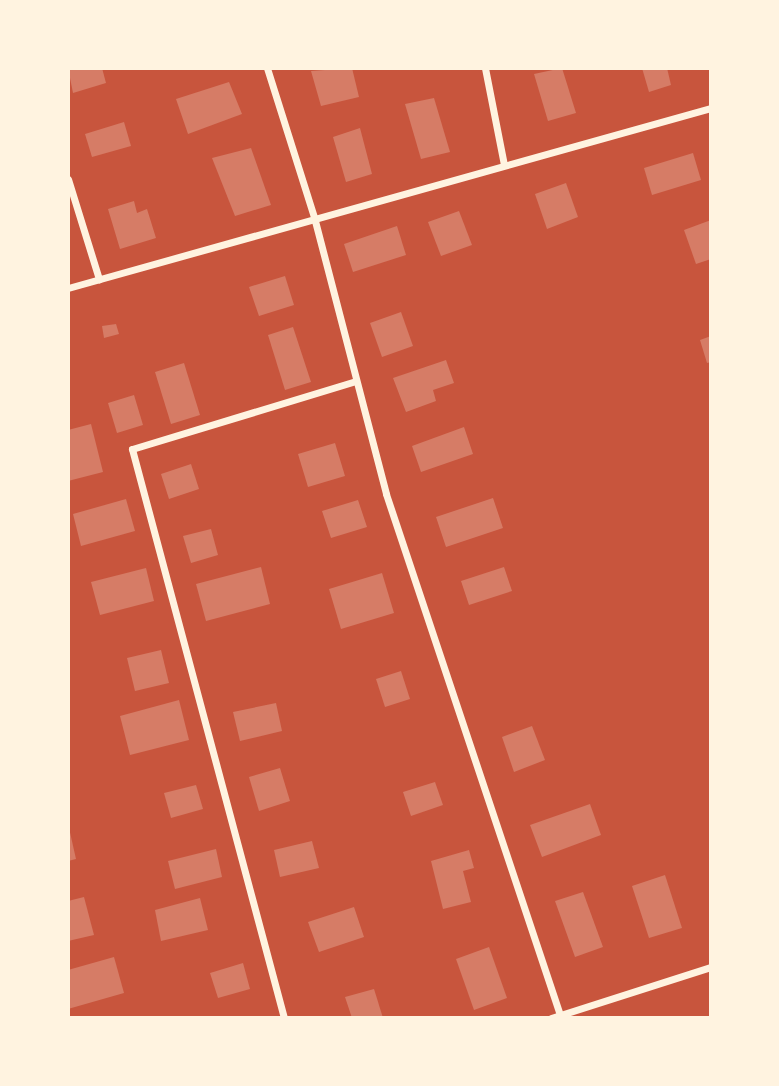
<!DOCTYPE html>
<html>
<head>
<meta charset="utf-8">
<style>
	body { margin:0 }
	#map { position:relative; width:779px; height:1086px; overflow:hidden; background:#c8553d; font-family:"Golos Text",sans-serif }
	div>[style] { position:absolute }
	.building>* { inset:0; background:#d67c66 }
	.minor>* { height:7px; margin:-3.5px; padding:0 3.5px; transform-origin:3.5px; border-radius:3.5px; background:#fff3e0 }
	span { translate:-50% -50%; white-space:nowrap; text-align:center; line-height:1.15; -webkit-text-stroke:7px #fff3e0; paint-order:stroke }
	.frame { position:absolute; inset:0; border:70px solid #fff3e0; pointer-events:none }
</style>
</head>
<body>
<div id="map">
	<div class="building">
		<i style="clip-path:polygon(68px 68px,102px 68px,106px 83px,73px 93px)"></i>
		<i style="clip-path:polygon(352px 68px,359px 97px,321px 106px,311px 71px)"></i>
		<i style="clip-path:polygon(562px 68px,576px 113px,548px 121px,534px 74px)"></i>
		<i style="clip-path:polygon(642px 68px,667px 68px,671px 85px,649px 92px)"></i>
		<i style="clip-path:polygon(229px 82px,242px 114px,188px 134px,176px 99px)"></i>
		<i style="clip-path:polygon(434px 98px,450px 152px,421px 159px,405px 104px)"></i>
		<i style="clip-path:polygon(124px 122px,131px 146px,92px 157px,85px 134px)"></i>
		<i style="clip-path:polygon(360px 128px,372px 174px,346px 182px,333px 137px)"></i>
		<i style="clip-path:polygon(251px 148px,271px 205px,235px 216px,212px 158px)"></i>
		<i style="clip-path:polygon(693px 153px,701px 180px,652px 195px,644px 168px)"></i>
		<i style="clip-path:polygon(566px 183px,578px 217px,547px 229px,535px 194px)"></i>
		<i style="clip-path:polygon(134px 201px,137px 213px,147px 209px,156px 238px,120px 249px,108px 209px)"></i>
		<i style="clip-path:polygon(459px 211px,472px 245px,441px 256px,428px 222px)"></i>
		<i style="clip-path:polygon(711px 220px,711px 259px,696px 264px,684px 230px)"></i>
		<i style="clip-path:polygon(397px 226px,406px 255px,353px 272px,344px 244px)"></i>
		<i style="clip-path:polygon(285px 276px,294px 305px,259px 316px,249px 287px)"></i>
		<i style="clip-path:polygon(401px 312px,413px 346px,382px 357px,370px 323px)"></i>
		<i style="clip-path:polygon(116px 324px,119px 334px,104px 338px,102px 326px)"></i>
		<i style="clip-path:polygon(293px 327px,311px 382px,285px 390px,268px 335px)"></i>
		<i style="clip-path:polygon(711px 336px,711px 362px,707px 363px,700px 340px)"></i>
		<i style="clip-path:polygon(446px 360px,454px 383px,433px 390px,436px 401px,406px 412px,393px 378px)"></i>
		<i style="clip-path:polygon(184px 363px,200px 415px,171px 424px,155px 372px)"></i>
		<i style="clip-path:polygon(134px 395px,143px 425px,117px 433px,108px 403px)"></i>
		<i style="clip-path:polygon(91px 424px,103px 472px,68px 481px,68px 430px)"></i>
		<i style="clip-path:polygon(464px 427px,473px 454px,421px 472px,412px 446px)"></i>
		<i style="clip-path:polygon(335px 443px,345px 476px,308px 487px,298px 454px)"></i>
		<i style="clip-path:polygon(191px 464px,199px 489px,169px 499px,161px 474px)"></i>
		<i style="clip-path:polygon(493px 498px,503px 528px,446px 547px,436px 517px)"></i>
		<i style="clip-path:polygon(126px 499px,135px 531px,81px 546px,73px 514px)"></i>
		<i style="clip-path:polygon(358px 500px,367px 527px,331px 538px,322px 511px)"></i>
		<i style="clip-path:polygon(211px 529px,218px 555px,191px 563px,183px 536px)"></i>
		<i style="clip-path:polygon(261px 567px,270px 604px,206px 621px,196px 584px)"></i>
		<i style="clip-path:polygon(504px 567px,512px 591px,469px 605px,461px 581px)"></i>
		<i style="clip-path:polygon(146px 568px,154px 601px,100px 615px,91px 582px)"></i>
		<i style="clip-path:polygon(382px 573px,394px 613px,341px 629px,329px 589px)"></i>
		<i style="clip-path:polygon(161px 650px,169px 683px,135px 691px,127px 658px)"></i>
		<i style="clip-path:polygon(401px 671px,410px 699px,385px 707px,376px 679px)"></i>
		<i style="clip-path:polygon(179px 700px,189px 740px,130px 755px,120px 716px)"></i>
		<i style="clip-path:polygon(276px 703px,282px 731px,240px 741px,233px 712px)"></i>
		<i style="clip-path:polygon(532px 726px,545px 760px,514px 772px,502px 737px)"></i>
		<i style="clip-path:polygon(280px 768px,290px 801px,259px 811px,249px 777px)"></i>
		<i style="clip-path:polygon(435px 782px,443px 805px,411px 816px,403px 792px)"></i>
		<i style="clip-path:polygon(196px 785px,203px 809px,171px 818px,164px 793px)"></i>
		<i style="clip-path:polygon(590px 804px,601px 835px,542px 857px,530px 825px)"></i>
		<i style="clip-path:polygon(69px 828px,76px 859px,68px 861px,68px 829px)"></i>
		<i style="clip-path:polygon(312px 841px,319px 868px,280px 877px,274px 850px)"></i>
		<i style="clip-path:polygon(216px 849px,222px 877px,175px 889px,168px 861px)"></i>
		<i style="clip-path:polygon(469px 850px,474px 868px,463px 871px,471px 902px,443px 909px,431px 861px)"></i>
		<i style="clip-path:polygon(665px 875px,682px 928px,649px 938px,632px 886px)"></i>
		<i style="clip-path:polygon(583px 892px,603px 947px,575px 957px,555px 901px)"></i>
		<i style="clip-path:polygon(84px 897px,94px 935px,68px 941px,68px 901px)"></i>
		<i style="clip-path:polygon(200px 898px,208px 930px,161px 941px,155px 910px)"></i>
		<i style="clip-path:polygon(354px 907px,364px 937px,319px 952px,308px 922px)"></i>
		<i style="clip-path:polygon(489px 947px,507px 998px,474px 1010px,456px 959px)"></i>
		<i style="clip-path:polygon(114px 957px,124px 993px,68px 1009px,68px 970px)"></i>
		<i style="clip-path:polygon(243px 963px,250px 989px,218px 998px,210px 973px)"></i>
		<i style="clip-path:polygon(374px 989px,383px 1018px,352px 1018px,345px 997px)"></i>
	</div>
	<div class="minor">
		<i style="left:267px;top:68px;width:156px;rotate:72.5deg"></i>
		<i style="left:314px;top:217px;width:286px;rotate:75.4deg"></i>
		<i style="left:386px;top:494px;width:552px;rotate:71.53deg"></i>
		<i style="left:485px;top:68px;width:99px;rotate:78.9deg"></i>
		<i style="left:68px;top:179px;width:105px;rotate:72.8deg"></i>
		<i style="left:68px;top:288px;width:668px;rotate:-15.64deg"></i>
		<i style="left:284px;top:1018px;width:589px;rotate:-104.96deg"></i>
		<i style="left:132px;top:449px;width:234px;rotate:-16.9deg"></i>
		<i style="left:551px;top:1018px;width:168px;rotate:-17.7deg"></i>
	</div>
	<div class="frame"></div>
</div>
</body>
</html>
